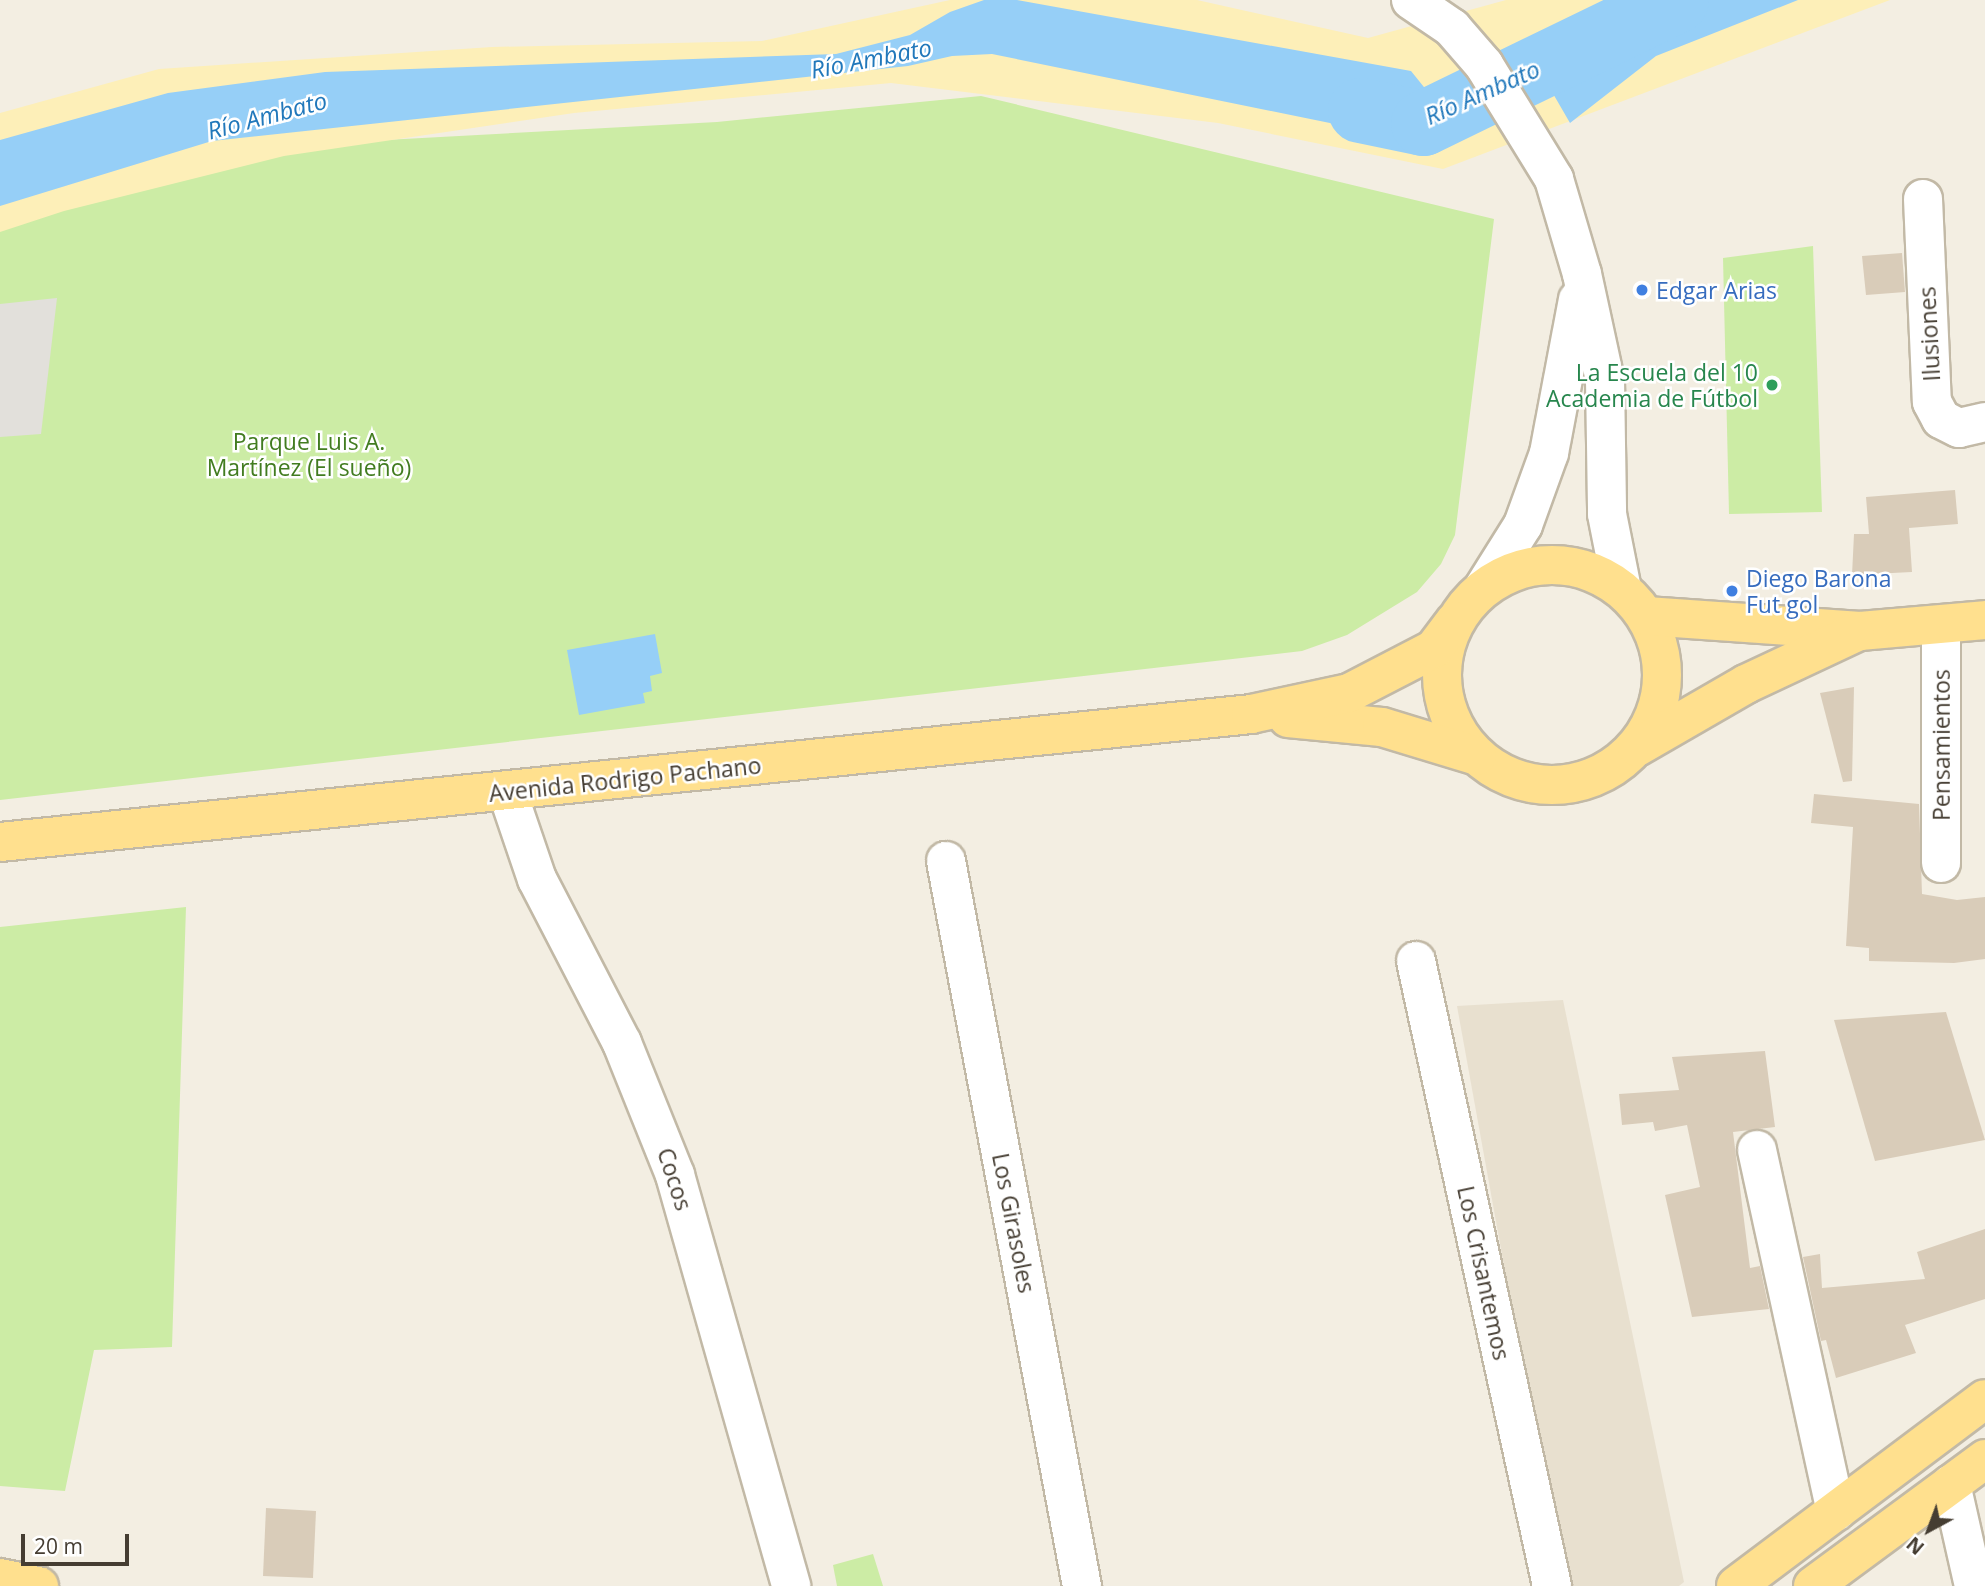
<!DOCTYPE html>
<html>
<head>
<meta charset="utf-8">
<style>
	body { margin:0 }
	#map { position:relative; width:1985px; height:1586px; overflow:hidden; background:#f3eee2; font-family:"Open Sans",sans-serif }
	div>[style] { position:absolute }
	.residential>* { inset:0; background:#e8e0cf }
	.green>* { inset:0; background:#cceca5 }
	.sand>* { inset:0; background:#fdefb8 }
	.parking>* { inset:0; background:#e2e0db }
	.water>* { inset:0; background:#96cff7 }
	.river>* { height:65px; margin:-32.5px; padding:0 32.5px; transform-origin:32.5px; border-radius:32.5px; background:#96cff7 }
	.building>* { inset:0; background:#d9ccb9 }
	.roads { filter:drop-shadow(2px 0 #c2b9a6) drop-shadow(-2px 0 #c2b9a6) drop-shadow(0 2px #c2b9a6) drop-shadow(0 -2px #c2b9a6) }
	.minor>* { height:38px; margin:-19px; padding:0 19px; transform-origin:19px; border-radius:19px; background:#fff }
	.major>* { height:38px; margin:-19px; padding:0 19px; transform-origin:19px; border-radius:19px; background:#ffe08e }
	.major>.ring { margin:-19px; padding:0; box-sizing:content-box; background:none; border:38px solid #ffe08e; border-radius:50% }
	.dots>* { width:19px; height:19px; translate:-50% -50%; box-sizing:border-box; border:4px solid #fff; border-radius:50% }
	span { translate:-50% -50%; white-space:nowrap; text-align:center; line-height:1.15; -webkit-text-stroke:5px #fff; paint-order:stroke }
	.shop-label { font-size:23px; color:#366cbe }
	.left { translate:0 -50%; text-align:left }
	.street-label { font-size:23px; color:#453d32 }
	.leisure-label { font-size:23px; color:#27864d }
	.right { translate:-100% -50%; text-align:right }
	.park-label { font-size:23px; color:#427c20 }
	.water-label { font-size:24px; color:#2178bb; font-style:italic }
	.north { position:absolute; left:1894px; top:1495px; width:70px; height:70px; -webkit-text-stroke:5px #fff; paint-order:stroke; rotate:221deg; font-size:19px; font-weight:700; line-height:28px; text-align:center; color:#453d32 }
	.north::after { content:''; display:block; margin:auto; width:24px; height:32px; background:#453d32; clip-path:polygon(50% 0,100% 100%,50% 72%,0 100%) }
	.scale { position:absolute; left:21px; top:1534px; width:108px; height:32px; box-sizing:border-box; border:4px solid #453d32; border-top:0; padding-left:9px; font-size:21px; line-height:24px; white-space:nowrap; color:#453d32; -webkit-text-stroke:5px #fff; paint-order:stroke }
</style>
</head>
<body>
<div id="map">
	<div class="residential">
		<i style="clip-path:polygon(1563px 1000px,1684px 1582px,1679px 1586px,1562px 1586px,1457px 1006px)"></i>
	</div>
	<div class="green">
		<i style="clip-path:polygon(981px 96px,1494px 219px,1455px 535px,1441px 564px,1417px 592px,1347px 635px,1302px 651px,0 800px,0 144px,311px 144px,717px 122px)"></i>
		<i style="clip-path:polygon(1813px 246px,1822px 512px,1729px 514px,1723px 258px)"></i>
		<i style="clip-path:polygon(186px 907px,172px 1347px,94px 1350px,65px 1491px,0 1486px,0 927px)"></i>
		<i style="clip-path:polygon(873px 1554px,883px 1586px,837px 1586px,833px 1565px)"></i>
	</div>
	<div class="sand">
		<i style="clip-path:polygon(950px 0,1197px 0,1368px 38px,1506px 0,1890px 0,1443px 169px,1218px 123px,891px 83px,574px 113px,284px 156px,64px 211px,0 232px,0 113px,159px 69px,492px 47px,762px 41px)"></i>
	</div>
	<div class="parking">
		<i style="clip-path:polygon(57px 298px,41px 434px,0 437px,0 304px)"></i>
	</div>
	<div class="water">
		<i style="clip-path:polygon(984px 0,1017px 0,1411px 71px,1457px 128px,1418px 141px,992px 54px,952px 56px,908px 66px,212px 141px,0 206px,0 140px,168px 93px,325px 72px,836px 54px,910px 35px,950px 12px)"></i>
		<i style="clip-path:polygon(1641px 0,1798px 0,1656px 56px,1570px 123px,1533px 59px,1599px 17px)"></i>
		<i style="clip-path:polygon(655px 634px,662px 673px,650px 676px,652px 691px,643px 693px,645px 703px,579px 715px,567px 650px)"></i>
	</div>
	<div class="river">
		<i style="left:1360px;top:110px;width:64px;rotate:11.7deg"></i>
		<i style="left:1423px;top:123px;width:281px;rotate:-25.9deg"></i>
	</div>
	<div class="building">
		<i style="clip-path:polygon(1902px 253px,1905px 292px,1866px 295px,1862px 256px)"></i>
		<i style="clip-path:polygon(1955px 490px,1958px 524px,1909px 528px,1912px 572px,1852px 575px,1854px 534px,1869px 534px,1866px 497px)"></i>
		<i style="clip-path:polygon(1854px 687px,1852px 781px,1843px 782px,1820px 693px)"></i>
		<i style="clip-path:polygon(1814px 794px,1919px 804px,1922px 894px,1957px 900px,1985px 897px,1985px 959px,1954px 963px,1869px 961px,1869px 948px,1846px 946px,1853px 827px,1811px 823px)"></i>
		<i style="clip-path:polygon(1946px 1012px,1985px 1140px,1875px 1161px,1834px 1020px)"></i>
		<i style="clip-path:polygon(1765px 1051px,1775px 1127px,1733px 1132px,1750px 1268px,1760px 1266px,1769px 1309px,1692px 1317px,1665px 1195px,1700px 1187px,1687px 1125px,1655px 1131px,1653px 1122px,1622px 1125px,1619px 1094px,1679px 1090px,1672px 1057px)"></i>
		<i style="clip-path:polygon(1985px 1229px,1985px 1299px,1905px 1325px,1916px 1353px,1836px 1378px,1826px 1340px,1821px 1341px,1803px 1257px,1820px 1254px,1822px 1288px,1925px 1279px,1917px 1252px)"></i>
		<i style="clip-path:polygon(266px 1508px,316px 1511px,313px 1578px,263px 1576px)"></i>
	</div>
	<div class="roads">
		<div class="minor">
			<i style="left:1411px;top:0;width:50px;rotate:34.3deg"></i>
			<i style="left:1452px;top:28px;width:49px;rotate:49.1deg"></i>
			<i style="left:1484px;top:65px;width:134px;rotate:58.4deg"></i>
			<i style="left:1554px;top:179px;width:99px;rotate:73.6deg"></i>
			<i style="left:1582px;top:274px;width:108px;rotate:77.8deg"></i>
			<i style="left:1605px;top:380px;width:134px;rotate:89.1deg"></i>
			<i style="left:1607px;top:514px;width:77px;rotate:78.8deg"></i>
			<i style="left:1923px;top:199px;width:203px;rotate:87.5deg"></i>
			<i style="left:1932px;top:402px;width:19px;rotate:62deg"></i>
			<i style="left:1941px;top:419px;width:20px;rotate:27deg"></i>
			<i style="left:1959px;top:428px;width:27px;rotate:-13deg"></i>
			<i style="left:1484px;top:587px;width:73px;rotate:-57.8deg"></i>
			<i style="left:1523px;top:525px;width:77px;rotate:-70.1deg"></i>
			<i style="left:1549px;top:453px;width:156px;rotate:-79.3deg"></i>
			<i style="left:1941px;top:626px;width:237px;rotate:90deg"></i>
			<i style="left:507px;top:791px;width:93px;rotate:71.2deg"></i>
			<i style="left:537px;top:879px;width:185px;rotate:62.6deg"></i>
			<i style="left:622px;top:1043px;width:142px;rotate:68.1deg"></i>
			<i style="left:675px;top:1175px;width:427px;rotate:74.2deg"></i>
			<i style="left:946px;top:861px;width:738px;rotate:79.38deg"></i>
			<i style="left:1416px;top:961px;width:640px;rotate:77.72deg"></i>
			<i style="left:1757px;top:1150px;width:370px;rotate:77.7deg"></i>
			<i style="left:1951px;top:1484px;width:105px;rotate:77.3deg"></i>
		</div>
		<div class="major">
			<i class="ring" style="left:1442px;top:565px;width:182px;height:182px"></i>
			<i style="left:1646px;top:616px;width:215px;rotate:4deg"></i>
			<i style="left:1860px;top:631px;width:125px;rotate:-5deg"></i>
			<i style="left:1288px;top:718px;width:94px;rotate:5.5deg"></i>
			<i style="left:1382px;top:727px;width:99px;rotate:17deg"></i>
			<i style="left:1637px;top:747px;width:126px;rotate:-30deg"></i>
			<i style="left:1746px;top:684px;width:120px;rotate:-25.1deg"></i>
			<i style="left:0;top:842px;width:1258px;rotate:-5.84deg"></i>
			<i style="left:1251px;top:714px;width:100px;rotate:-12.1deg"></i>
			<i style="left:1349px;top:693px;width:96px;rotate:-27.4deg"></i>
			<i style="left:1434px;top:649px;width:35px;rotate:-53deg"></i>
			<i style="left:0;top:1578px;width:40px;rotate:12deg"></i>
			<i style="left:1736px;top:1586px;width:311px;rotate:-36.9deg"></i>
			<i style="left:1813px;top:1586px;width:214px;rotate:-36.4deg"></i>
		</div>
	</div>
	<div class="dots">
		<i style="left:1642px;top:290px;background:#3f7fe0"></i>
		<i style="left:1772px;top:385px;background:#2e9e5b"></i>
		<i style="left:1732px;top:591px;background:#3f7fe0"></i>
	</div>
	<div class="shop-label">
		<span class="left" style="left:1656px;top:290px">Edgar Arias</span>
		<span class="left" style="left:1746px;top:591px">Diego Barona<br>Fut gol</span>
	</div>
	<div class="street-label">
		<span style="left:1929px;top:334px;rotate:-93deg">Ilusiones</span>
		<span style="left:1941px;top:745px;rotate:-90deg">Pensamientos</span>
		<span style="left:625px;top:779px;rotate:-6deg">Avenida Rodrigo Pachano</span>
		<span style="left:675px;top:1179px;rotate:72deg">Cocos</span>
		<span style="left:1014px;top:1223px;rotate:79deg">Los Girasoles</span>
		<span style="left:1484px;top:1273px;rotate:78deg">Los Crisantemos</span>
	</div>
	<div class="leisure-label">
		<span class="right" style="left:1758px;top:385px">La Escuela del 10<br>Academia de Fútbol</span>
	</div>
	<div class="park-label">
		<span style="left:309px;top:454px">Parque Luis A.<br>Martínez (El sueño)</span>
	</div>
	<div class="water-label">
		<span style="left:871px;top:58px;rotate:-11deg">Río Ambato</span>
		<span style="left:1482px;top:92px;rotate:-24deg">Río Ambato</span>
		<span style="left:267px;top:115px;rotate:-15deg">Río Ambato</span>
	</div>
	<div class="north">N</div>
	<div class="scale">20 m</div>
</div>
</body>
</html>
